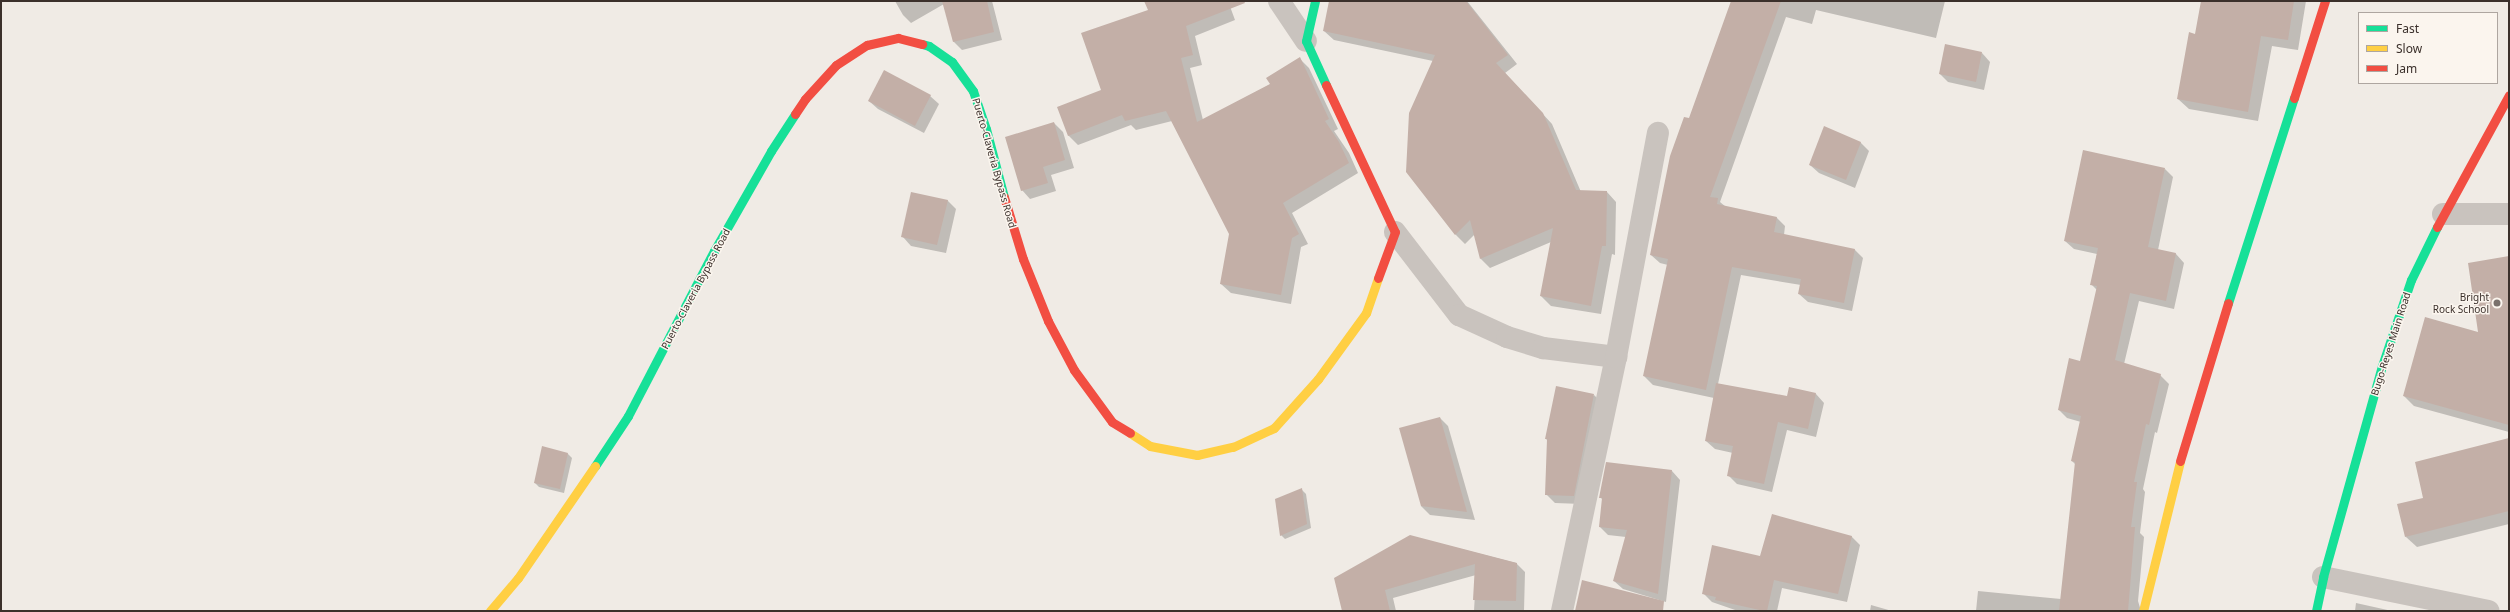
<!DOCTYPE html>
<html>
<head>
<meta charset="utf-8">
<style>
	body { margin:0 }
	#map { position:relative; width:2510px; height:612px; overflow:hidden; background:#f0ebe5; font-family:"Noto Sans",sans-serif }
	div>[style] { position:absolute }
	.shadow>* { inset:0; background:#0003 }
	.building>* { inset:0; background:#c3afa7 }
	.street>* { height:22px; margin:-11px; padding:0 11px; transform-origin:11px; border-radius:11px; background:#c9c3be }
	.fast>* { height:9px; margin:-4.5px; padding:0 4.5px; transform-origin:4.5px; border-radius:4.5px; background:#16e098 }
	.slow>* { height:9px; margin:-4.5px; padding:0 4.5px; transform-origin:4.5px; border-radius:4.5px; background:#ffcf43 }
	.jam>* { height:9px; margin:-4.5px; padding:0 4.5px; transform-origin:4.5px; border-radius:4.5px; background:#f24e42 }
	.dots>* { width:11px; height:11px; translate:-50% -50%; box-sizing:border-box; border:2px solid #fbf5ee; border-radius:50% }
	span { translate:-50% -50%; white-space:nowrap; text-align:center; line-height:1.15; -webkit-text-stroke:3px #fbf5ee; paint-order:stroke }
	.street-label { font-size:10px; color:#3b302b }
	.poi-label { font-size:10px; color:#3b302b }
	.right { translate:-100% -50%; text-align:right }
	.frame { position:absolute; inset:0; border:2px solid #3b302b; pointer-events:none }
	.legend { position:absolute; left:2358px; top:12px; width:140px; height:72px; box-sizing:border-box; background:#fbf5ee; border:1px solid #aea6a0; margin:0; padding:5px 7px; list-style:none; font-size:12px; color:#3b302b }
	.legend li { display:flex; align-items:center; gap:8px; height:20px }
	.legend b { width:20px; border:1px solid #aea6a0 }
</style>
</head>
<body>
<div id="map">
	<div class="shadow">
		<i style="clip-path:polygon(895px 1px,992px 1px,1002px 40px,962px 50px,954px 42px,944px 4px,911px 23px,903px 15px)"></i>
		<i style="clip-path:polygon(1145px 1px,1228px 1px,1235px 20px,1195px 36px,1202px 65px,1190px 68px,1203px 120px,1271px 84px,1300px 59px,1309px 68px,1338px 129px,1334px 131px,1349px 153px,1358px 173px,1292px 213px,1308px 244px,1301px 247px,1291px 304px,1231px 293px,1221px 284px,1230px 234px,1172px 121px,1136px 130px,1131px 125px,1078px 145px,1068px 135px,1102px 91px,1149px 11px)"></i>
		<i style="clip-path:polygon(1330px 1px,1467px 1px,1517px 64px,1505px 73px,1552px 124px,1581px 192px,1607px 192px,1616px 202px,1615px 255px,1612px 254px,1601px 314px,1551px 306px,1541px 296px,1551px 242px,1490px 268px,1481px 259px,1475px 234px,1465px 244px,1456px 235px,1407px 171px,1433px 61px,1334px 40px,1324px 31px)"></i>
		<i style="clip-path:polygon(1732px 1px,1945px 1px,1936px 38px,1816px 10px,1812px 24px,1786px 17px,1720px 202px,1726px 207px,1777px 218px,1785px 226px,1784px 235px,1855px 250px,1863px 258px,1852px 311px,1808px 302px,1799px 294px,1801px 285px,1741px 275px,1718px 384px,1788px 398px,1816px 394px,1824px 403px,1816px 437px,1787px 430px,1772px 492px,1737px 484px,1728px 475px,1733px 453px,1715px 449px,1706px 441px,1714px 398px,1653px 385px,1644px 376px,1668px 265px,1660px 263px,1651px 255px,1689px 120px)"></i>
		<i style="clip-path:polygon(2202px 1px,2306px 1px,2298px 50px,2272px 46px,2258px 121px,2189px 109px,2178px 99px,2196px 35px)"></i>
		<i style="clip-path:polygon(1982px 53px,1990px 62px,1984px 90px,1948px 82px,1940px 74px)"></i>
		<i style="clip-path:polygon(930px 96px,939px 104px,924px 133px,878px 109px,869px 101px)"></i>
		<i style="clip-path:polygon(1054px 123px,1063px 132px,1074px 168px,1051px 175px,1056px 191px,1030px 199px,1022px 190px)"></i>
		<i style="clip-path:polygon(1860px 142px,1869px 151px,1855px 188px,1819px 173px,1810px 165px)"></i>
		<i style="clip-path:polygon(2165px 169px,2173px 177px,2158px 250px,2176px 254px,2184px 263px,2174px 309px,2139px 301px,2124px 364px,2160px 375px,2169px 384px,2157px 433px,2155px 432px,2143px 489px,2145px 492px,2140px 533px,2144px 537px,2138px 601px,2141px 611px,1976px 611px,1978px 591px,2061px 599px,2076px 465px,2072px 461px,2081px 422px,2067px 418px,2059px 410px,2081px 362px,2097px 290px,2091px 284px,2097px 254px,2074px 249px,2065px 241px)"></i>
		<i style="clip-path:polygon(947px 200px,956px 209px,946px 253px,911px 246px,903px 237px)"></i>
		<i style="clip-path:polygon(2509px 257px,2509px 432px,2414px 406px,2404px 396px,2480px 334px)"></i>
		<i style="clip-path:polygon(1594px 395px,1602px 403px,1582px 504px,1555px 503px,1546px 494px,1548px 441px,1546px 439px)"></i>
		<i style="clip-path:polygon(1440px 418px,1448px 426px,1475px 520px,1430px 515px,1421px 506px)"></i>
		<i style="clip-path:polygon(2509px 440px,2509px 524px,2417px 547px,2406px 537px,2424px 498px)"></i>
		<i style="clip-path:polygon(543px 448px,568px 454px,572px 458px,564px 493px,539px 487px,535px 483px)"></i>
		<i style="clip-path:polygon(1672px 471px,1680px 480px,1666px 602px,1623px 589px,1614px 581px,1626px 537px,1608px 535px,1600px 527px,1603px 500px,1600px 497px)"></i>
		<i style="clip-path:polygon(1301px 489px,1306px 494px,1311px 528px,1285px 539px,1281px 535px)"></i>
		<i style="clip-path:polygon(1410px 536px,1516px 563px,1525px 572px,1524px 611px,1474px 611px,1476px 575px,1393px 598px,1396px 611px,1343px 611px)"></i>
		<i style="clip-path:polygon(1851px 536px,1860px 545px,1847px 602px,1782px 588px,1777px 611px,1738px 611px,1712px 602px,1703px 593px,1761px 557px)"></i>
		<i style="clip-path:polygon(2356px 603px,2392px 611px,2355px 611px)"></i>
		<i style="clip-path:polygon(1871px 605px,1892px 611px,1870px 611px)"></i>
	</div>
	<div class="building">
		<i style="clip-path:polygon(942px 1px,987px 1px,994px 32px,953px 42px)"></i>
		<i style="clip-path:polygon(1144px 1px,1244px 1px,1245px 3px,1186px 26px,1193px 55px,1181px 58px,1197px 122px,1270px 84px,1266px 78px,1300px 57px,1329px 119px,1325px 121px,1339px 142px,1349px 163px,1283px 203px,1299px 234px,1292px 238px,1281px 295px,1220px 284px,1229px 234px,1166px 111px,1125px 121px,1122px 115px,1068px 136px,1057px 107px,1101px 90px,1081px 33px,1148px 10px)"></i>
		<i style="clip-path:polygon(1329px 1px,1466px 1px,1508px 55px,1496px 63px,1543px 113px,1576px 190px,1607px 191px,1606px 246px,1602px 246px,1591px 306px,1540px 296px,1553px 228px,1480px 259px,1470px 220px,1455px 235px,1406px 172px,1409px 113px,1435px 55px,1323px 31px)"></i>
		<i style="clip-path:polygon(1731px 1px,1781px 1px,1710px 197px,1718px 198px,1717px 204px,1777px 217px,1774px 232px,1855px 249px,1844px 303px,1798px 294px,1801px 279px,1732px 267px,1706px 390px,1643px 376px,1668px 259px,1650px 255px,1670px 156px,1684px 117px,1689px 118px)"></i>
		<i style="clip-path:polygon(2201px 1px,2294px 1px,2288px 40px,2261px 36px,2248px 112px,2177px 99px,2189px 32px,2195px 34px)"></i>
		<i style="clip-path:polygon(1945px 44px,1982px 52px,1976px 82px,1939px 74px)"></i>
		<i style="clip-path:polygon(884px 70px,931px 95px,915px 126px,868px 101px)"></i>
		<i style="clip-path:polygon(1054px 122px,1065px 160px,1043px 167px,1048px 183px,1021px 191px,1005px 137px)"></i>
		<i style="clip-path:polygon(1824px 126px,1861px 142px,1846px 180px,1809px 165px)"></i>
		<i style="clip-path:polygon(2083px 150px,2165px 168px,2148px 247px,2176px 253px,2166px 301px,2130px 293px,2115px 360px,2161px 374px,2149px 425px,2146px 424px,2134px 482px,2137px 482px,2131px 527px,2135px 527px,2128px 611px,2059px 611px,2075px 462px,2071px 461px,2081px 416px,2058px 410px,2069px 358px,2080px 361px,2097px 286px,2090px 285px,2098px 248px,2064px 241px)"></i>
		<i style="clip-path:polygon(911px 192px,948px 200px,937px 245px,901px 237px)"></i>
		<i style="clip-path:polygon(2509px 256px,2509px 425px,2403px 396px,2425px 317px,2478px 332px,2468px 263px)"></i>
		<i style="clip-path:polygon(1716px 383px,1787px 396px,1789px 387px,1816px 393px,1808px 429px,1778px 422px,1764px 484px,1727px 476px,1733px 446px,1705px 441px)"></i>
		<i style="clip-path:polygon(1556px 386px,1594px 394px,1574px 496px,1545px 495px,1547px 439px,1545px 439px)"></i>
		<i style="clip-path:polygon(1440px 417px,1467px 512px,1421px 506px,1399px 428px)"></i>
		<i style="clip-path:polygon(2509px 438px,2509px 511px,2405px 537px,2397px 504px,2423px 498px,2415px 462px)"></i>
		<i style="clip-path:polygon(542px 446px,568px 453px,560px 489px,534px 483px)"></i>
		<i style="clip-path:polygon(1606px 462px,1672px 470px,1658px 594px,1613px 581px,1627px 530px,1599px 527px,1602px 498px,1599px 498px)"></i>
		<i style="clip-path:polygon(1302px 488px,1307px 524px,1280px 536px,1275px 499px)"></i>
		<i style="clip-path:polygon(1772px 514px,1852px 536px,1838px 594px,1774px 580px,1767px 611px,1764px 611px,1715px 600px,1716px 597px,1702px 594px,1712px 545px,1760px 556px)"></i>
		<i style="clip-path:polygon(1410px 535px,1517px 563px,1516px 601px,1473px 600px,1475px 564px,1385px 590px,1390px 611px,1342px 611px,1334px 578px)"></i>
		<i style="clip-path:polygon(1582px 580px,1664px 601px,1663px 611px,1575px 611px)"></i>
	</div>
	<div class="street">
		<i style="left:1279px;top:1px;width:48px;rotate:56deg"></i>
		<i style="left:2443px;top:214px;width:66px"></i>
		<i style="left:1395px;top:232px;width:105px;rotate:52.4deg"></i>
		<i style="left:1459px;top:315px;width:53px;rotate:24.6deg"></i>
		<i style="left:1507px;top:337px;width:38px;rotate:17deg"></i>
		<i style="left:1543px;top:348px;width:74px;rotate:7deg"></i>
		<i style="left:2323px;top:577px;width:169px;rotate:11.6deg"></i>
		<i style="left:1562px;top:611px;width:260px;rotate:-78deg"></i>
		<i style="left:1616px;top:357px;width:228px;rotate:-79.4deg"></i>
	</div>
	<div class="fast">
		<i style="left:1315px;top:1px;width:41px;rotate:102.7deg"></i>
		<i style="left:1306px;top:41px;width:48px;rotate:65.6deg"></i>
		<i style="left:922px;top:44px;width:7px;rotate:16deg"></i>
		<i style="left:929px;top:46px;width:28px;rotate:35deg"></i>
		<i style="left:952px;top:62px;width:36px;rotate:54deg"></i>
		<i style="left:973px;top:91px;width:40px;rotate:71.1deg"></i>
		<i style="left:986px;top:129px;width:70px;rotate:75.2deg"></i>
		<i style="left:2228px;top:303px;width:215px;rotate:-72.2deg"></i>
		<i style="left:595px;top:466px;width:60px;rotate:-56.6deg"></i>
		<i style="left:628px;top:416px;width:186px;rotate:-62.5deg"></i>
		<i style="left:714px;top:251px;width:115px;rotate:-60.3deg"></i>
		<i style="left:771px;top:151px;width:44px;rotate:-57deg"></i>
		<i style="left:2316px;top:611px;width:35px;rotate:-78deg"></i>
		<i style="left:2323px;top:577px;width:219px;rotate:-74.4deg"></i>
		<i style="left:2382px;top:366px;width:91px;rotate:-71.4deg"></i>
		<i style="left:2411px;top:280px;width:59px;rotate:-63.9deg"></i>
	</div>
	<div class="slow">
		<i style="left:1130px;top:433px;width:24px;rotate:33deg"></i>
		<i style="left:1150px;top:446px;width:48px;rotate:10.8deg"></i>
		<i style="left:1197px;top:455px;width:37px;rotate:-13deg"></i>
		<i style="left:1233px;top:447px;width:45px;rotate:-24.9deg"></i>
		<i style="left:1274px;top:428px;width:66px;rotate:-48.1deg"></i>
		<i style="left:1318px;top:379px;width:82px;rotate:-54deg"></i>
		<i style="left:1366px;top:313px;width:37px;rotate:-71deg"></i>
		<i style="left:490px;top:611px;width:43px;rotate:-49.7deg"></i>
		<i style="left:518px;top:578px;width:136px;rotate:-55.5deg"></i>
		<i style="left:2143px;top:611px;width:154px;rotate:-76.1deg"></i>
	</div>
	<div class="jam">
		<i style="left:1326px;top:85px;width:162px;rotate:64.9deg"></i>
		<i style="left:1395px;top:232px;width:49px;rotate:110.3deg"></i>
		<i style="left:2294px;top:98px;width:102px;rotate:-72.3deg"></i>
		<i style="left:795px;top:114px;width:18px;rotate:-56deg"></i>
		<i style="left:805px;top:99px;width:46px;rotate:-47.6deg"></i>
		<i style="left:836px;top:65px;width:37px;rotate:-33deg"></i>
		<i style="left:867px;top:45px;width:32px;rotate:-13deg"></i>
		<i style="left:898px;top:38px;width:25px;rotate:14deg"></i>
		<i style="left:1004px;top:197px;width:65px;rotate:73deg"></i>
		<i style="left:1023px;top:259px;width:67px;rotate:68deg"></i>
		<i style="left:1048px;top:321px;width:55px;rotate:62deg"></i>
		<i style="left:1074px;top:370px;width:64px;rotate:53.8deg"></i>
		<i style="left:1112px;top:422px;width:21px;rotate:31deg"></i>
		<i style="left:2437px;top:227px;width:150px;rotate:-61.4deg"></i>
		<i style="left:2180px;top:461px;width:165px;rotate:-73.1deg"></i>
	</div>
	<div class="dots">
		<i style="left:2497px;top:303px;background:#7a716c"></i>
	</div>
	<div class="street-label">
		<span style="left:994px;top:163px;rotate:74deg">Puerto-Claveria Bypass Road</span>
		<span style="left:696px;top:289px;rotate:-62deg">Puerto-Claveria Bypass Road</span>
		<span style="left:2391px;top:344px;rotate:-72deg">Bugo-Reyes Main Road</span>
	</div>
	<div class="poi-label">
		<span class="right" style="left:2489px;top:303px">Bright<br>Rock School</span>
	</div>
	<div class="frame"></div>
	<ul class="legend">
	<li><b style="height:5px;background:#16e098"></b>Fast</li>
	<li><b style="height:5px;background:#ffcf43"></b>Slow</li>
	<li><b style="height:5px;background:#f24e42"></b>Jam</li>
	</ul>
</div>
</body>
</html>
